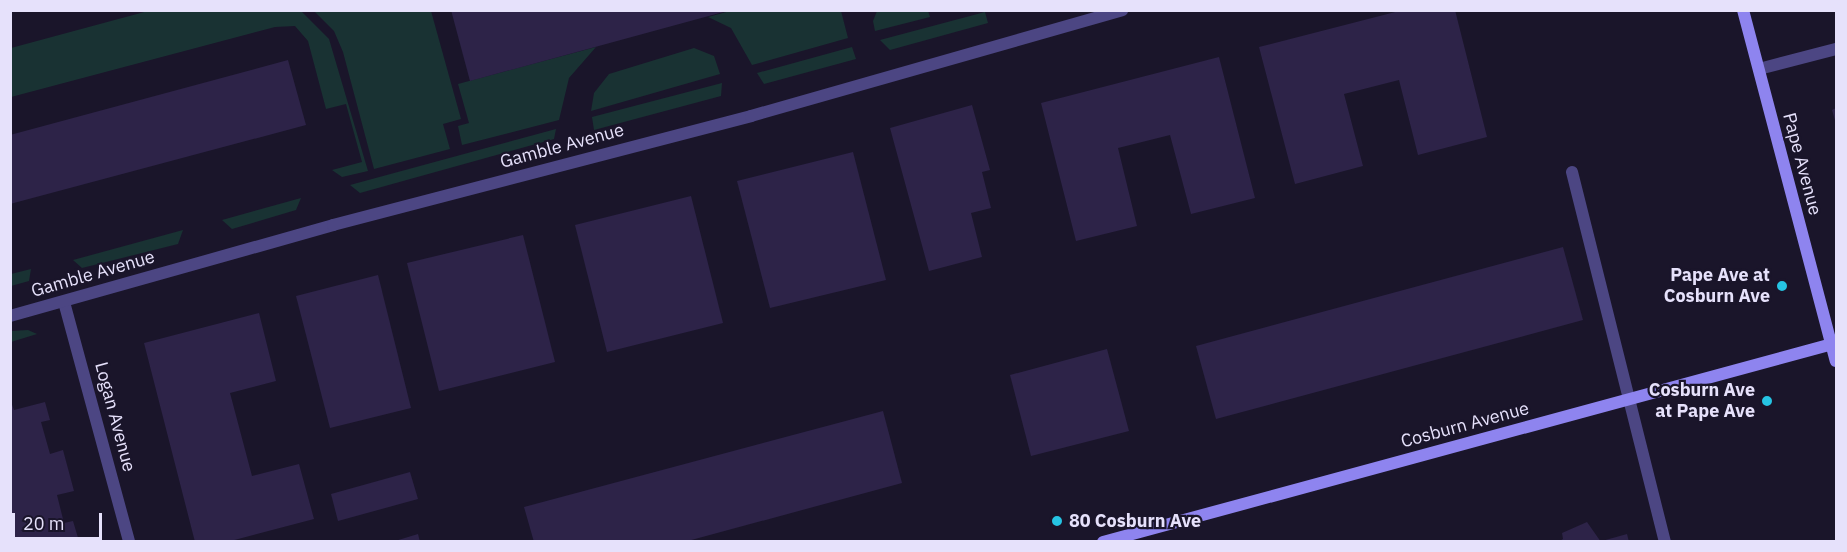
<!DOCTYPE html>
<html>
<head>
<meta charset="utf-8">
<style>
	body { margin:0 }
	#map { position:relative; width:1847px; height:552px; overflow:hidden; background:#1a152a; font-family:"IBM Plex Sans",sans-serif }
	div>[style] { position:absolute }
	.green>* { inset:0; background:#193233 }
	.building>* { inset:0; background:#2d2348 }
	.lane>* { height:12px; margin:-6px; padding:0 6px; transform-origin:6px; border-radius:6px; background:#4c4683 }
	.street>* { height:12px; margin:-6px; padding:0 6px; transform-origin:6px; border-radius:6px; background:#4c4683 }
	.secondary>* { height:12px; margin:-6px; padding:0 6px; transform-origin:6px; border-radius:6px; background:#8e84ef }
	.dots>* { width:16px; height:16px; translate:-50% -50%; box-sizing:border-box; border:3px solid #1a152a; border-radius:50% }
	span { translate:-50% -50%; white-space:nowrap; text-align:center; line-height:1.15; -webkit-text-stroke:4.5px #1a152a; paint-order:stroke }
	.street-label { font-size:18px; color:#e6e1fb }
	.poi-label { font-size:18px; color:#e6e1fb; font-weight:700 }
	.right { translate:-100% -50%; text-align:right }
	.left { translate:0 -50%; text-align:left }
	.frame { position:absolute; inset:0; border:12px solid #e6e1fb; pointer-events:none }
	.scale { position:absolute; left:12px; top:513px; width:90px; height:27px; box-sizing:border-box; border:3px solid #e6e1fb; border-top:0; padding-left:8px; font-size:18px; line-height:21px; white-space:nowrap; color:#e6e1fb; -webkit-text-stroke:4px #1a152a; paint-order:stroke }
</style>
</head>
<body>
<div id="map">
	<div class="green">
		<i style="clip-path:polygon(148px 11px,301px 11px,329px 39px,368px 171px,342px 177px,332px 170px,362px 162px,346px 104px,326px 109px,308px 41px,295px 26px,275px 27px,11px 97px,11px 48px)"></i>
		<i style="clip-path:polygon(314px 11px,431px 11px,461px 119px,443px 124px,450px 149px,374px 169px,343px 52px,334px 31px)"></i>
		<i style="clip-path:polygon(730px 11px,841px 11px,848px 38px,752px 65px,731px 28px,708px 17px)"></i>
		<i style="clip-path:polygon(877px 11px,928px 11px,930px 17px,875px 31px,873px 21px)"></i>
		<i style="clip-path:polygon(985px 12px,988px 23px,890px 50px,880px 40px)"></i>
		<i style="clip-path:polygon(596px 47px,569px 78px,559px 120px,462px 145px,458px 126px,469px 123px,458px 84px)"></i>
		<i style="clip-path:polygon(852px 47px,856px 59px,764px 84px,757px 73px)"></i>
		<i style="clip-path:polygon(694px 48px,714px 56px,720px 74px,591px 111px,594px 93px,609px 74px)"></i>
		<i style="clip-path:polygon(722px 83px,721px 96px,594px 130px,592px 117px)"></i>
		<i style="clip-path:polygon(556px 129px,554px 139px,360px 193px,350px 185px)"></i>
		<i style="clip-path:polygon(301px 198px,296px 210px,232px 229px,222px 220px)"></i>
		<i style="clip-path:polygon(183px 230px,178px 244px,82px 268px,73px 260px)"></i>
		<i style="clip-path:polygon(31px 269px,29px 281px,11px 286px,11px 274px)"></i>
		<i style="clip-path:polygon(28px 330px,37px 334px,11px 342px,11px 331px)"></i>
	</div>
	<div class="building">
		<i style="clip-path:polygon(451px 10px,727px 10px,727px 11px,470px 81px)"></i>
		<i style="clip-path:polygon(1403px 10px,1455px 10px,1487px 137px,1418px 155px,1399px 80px,1344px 94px,1363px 166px,1295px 184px,1259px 47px)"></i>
		<i style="clip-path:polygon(1219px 57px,1255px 198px,1191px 214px,1170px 135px,1118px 148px,1137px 226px,1076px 241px,1041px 103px)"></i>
		<i style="clip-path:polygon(288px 60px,306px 125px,10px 204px,10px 135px)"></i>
		<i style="clip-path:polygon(972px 105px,990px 170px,982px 172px,991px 208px,971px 213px,982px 257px,929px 271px,890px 128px)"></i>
		<i style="clip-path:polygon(1836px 108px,1836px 124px,1832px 110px)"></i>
		<i style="clip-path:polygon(853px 152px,886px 280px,770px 308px,737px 181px)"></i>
		<i style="clip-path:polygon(691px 196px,723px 323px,607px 352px,575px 225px)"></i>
		<i style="clip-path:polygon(523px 235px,555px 362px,439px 391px,407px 263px)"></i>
		<i style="clip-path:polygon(1563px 247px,1583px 320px,1216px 419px,1196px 346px)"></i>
		<i style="clip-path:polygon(378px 275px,411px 408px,330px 428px,296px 296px)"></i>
		<i style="clip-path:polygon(259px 313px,276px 381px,230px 393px,252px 476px,299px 464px,314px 519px,227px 542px,195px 542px,144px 343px)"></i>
		<i style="clip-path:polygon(1107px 349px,1129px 431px,1031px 456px,1010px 375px)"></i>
		<i style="clip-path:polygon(10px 399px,14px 410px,45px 402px,50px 420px,41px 422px,50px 454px,63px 450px,74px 491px,57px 495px,64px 523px,73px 521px,79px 541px,10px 542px)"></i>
		<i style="clip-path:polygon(883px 411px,902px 483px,684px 542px,534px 542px,524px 507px)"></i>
		<i style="clip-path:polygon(410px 472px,418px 499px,338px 521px,331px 494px)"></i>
		<i style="clip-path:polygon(1587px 522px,1601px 542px,1558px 542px,1563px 539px,1562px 533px)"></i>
		<i style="clip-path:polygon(418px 534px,420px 542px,395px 542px,395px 541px)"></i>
		<i style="clip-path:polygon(1627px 534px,1629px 542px,1602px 542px,1602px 541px)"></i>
	</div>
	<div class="lane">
		<i style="left:1759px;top:69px;width:80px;rotate:-14.6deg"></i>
		<i style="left:1572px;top:172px;width:382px;rotate:75.9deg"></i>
	</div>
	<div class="street">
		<i style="left:64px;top:302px;width:249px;rotate:74.8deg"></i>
		<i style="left:10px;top:316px;width:336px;rotate:-15.7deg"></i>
		<i style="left:333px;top:225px;width:432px;rotate:-14.6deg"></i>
		<i style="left:751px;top:116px;width:386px;rotate:-15.9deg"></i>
	</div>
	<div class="secondary">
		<i style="left:1743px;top:10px;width:363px;rotate:75.2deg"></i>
		<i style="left:1103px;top:542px;width:760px;rotate:-15.19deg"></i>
	</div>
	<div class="dots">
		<i style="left:1782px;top:286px;background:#26c4e3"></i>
		<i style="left:1767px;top:401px;background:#26c4e3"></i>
		<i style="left:1057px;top:521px;background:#26c4e3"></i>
	</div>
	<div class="street-label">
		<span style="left:562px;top:146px;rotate:-15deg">Gamble Avenue</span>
		<span style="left:1802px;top:164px;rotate:75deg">Pape Avenue</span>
		<span style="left:93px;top:274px;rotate:-16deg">Gamble Avenue</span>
		<span style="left:115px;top:417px;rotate:75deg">Logan Avenue</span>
		<span style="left:1465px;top:425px;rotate:-15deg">Cosburn Avenue</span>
	</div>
	<div class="poi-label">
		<span class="right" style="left:1770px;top:286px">Pape Ave at<br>Cosburn Ave</span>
		<span class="right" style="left:1755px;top:401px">Cosburn Ave<br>at Pape Ave</span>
		<span class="left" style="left:1069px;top:521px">80 Cosburn Ave</span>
	</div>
	<div class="frame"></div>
	<div class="scale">20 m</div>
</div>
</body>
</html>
